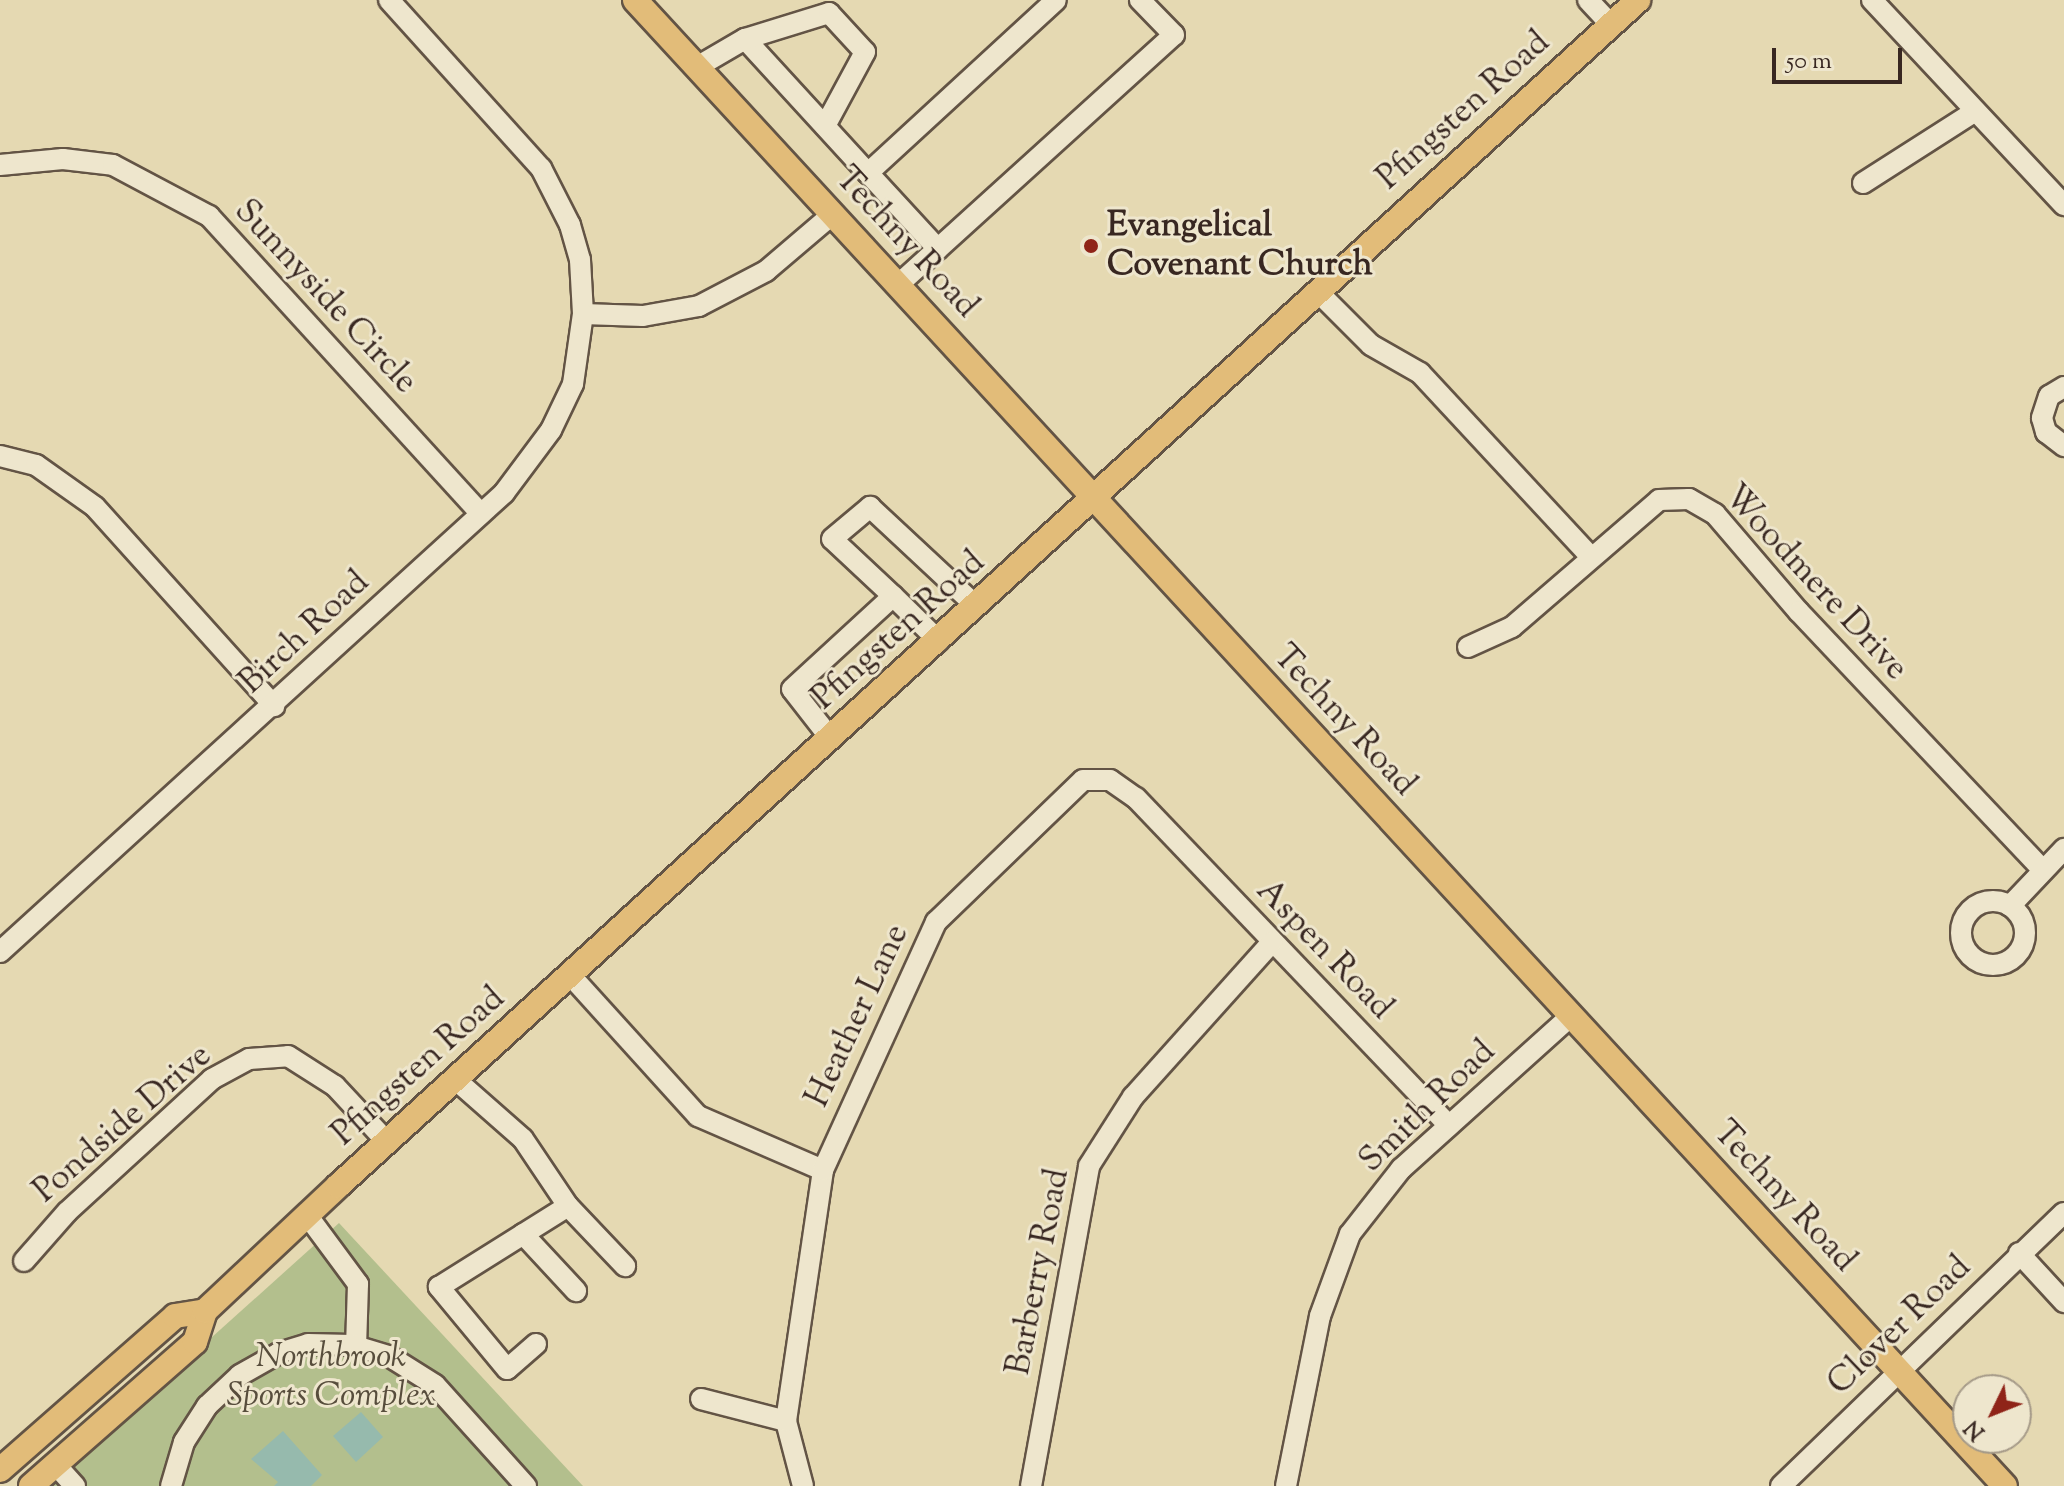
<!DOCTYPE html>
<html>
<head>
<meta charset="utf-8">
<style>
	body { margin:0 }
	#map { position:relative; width:2064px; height:1486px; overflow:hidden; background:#e5d9b2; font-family:"Sorts Mill Goudy",serif }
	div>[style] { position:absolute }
	.green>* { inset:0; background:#b3bf8d }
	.water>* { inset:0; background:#96baad }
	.roads { filter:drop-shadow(2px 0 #635445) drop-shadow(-2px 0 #635445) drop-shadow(0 2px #635445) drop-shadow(0 -2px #635445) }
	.minor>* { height:20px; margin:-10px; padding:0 10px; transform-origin:10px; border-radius:10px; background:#eee6cd }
	.minor>.ring { margin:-10px; padding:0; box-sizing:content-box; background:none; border:20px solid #eee6cd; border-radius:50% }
	.major>* { height:24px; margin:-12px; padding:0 12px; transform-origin:12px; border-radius:12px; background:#e2bc79 }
	.dots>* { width:22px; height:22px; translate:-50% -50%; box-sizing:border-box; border:4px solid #eee6cd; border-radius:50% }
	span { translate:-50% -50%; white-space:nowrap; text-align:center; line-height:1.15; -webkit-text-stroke:6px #eee6cd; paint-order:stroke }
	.street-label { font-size:34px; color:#382721 }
	.poi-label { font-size:34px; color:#382721; font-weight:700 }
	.left { translate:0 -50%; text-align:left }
	.park-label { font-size:34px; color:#574d3c; font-style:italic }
	.north { position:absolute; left:1952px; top:1374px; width:80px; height:80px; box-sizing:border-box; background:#eee6cd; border:2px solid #a59a88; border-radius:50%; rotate:227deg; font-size:22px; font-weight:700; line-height:32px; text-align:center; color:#382721 }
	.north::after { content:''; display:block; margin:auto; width:28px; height:36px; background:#8f2418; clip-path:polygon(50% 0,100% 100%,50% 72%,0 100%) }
	.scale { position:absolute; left:1772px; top:48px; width:130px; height:36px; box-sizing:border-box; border:4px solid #382721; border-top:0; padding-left:10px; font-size:24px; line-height:28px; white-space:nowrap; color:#382721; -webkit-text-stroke:6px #eee6cd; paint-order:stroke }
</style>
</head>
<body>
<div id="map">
	<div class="green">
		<i style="clip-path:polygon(339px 1223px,583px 1486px,48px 1486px,92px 1445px)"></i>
	</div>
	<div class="water">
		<i style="clip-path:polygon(361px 1412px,383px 1437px,356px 1462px,333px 1436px)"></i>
		<i style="clip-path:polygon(283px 1431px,322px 1475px,311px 1486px,274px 1486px,278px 1482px,251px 1459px)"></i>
	</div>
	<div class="roads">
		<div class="minor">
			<i style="left:389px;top:0;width:227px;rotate:47.9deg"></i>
			<i style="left:541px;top:168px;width:64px;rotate:63deg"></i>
			<i style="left:570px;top:225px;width:36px;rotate:74deg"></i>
			<i style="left:580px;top:260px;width:54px;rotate:86.8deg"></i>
			<i style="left:583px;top:314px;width:60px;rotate:1.9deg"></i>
			<i style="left:643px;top:316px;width:57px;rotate:-10.1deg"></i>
			<i style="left:699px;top:306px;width:76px;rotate:-27.6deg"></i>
			<i style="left:766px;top:271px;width:88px;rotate:-40.4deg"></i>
			<i style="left:1588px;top:0;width:34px;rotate:47deg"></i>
			<i style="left:1872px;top:0;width:281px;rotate:46.9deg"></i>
			<i style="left:745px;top:39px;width:182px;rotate:47.5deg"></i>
			<i style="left:697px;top:67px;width:56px;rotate:-30.3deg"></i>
			<i style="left:745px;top:39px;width:88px;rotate:-17.2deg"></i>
			<i style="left:829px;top:13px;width:53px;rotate:47.3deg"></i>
			<i style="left:865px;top:52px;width:84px;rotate:118.4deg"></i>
			<i style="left:0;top:165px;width:63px;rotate:-5.4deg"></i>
			<i style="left:63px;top:159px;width:50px;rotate:6.8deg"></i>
			<i style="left:113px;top:165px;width:109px;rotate:28deg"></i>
			<i style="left:209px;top:216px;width:403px;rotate:47.6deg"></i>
			<i style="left:1863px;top:183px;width:132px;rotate:-32.6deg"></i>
			<i style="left:938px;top:249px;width:103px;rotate:-132.6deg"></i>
			<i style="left:868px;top:173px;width:255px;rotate:-42.6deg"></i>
			<i style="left:899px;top:284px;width:371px;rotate:-42.2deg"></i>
			<i style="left:1174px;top:35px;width:49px;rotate:-134.2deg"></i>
			<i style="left:1317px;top:291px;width:76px;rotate:45deg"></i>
			<i style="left:1371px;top:345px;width:56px;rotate:29.7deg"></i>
			<i style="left:1420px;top:373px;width:250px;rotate:47.1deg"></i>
			<i style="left:2064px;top:387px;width:17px;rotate:149deg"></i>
			<i style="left:2049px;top:396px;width:23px;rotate:108deg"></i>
			<i style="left:2042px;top:418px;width:15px;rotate:74deg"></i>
			<i style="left:2046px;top:432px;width:23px;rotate:38deg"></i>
			<i style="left:0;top:456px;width:37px;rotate:14deg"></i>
			<i style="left:36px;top:465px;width:72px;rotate:35.4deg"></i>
			<i style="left:95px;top:507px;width:268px;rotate:48deg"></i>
			<i style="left:893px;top:596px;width:64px;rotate:44.4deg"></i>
			<i style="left:1468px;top:647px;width:48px;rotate:-24.4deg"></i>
			<i style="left:1512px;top:627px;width:194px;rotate:-40.8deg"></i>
			<i style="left:1659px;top:500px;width:30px;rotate:-2deg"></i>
			<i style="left:1689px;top:499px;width:30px;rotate:30deg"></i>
			<i style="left:1715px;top:514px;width:129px;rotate:49.4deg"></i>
			<i style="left:1799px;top:612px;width:352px;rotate:46.6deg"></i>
			<i style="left:831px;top:739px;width:63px;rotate:-128deg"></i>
			<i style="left:792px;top:689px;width:137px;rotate:-42.6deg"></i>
			<i style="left:893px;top:596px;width:83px;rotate:-136.9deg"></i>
			<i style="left:832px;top:539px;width:50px;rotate:-40.1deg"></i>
			<i style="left:870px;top:507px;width:145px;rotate:43deg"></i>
			<i class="ring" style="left:1961px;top:901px;width:44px;height:44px"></i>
			<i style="left:2010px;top:906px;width:79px;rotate:-46.5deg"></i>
			<i style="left:0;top:952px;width:682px;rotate:-42.32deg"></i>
			<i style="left:504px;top:493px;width:79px;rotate:-53.3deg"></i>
			<i style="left:551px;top:430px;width:51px;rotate:-64.4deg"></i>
			<i style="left:573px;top:384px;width:71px;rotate:-81.9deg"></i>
			<i style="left:571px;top:976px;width:189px;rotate:47.8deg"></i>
			<i style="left:698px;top:1116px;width:136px;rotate:23.4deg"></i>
			<i style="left:456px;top:1080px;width:89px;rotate:41.4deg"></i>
			<i style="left:523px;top:1139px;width:81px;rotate:56.1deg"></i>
			<i style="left:568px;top:1206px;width:83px;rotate:46.5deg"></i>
			<i style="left:307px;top:1215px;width:86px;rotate:53.5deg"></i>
			<i style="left:358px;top:1284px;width:62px;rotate:91.8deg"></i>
			<i style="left:523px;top:1234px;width:78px;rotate:47.1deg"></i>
			<i style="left:2019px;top:1253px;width:67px;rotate:47.4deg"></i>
			<i style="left:24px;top:1261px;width:65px;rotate:-48.7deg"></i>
			<i style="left:67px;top:1212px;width:197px;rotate:-42.5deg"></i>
			<i style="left:212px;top:1079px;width:42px;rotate:-28.4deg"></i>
			<i style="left:249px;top:1059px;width:39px;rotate:-4deg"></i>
			<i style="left:288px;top:1056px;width:56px;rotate:32.6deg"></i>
			<i style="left:335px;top:1086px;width:76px;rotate:47.1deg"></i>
			<i style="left:536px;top:1344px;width:38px;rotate:139deg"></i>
			<i style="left:507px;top:1369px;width:107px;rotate:-129.7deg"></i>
			<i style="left:439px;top:1287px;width:152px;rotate:-32.1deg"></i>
			<i style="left:701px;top:1399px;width:88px;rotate:14.5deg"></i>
			<i style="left:55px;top:1464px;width:30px;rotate:48deg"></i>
			<i style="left:171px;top:1486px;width:46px;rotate:-73.5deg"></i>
			<i style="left:184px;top:1442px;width:43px;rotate:-57.4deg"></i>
			<i style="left:207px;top:1406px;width:45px;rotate:-43.2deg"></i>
			<i style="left:240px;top:1375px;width:45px;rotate:-29.4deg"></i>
			<i style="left:279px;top:1353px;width:30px;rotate:-17deg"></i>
			<i style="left:308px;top:1344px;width:44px;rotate:1.3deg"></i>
			<i style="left:352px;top:1345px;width:39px;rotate:17deg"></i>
			<i style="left:389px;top:1356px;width:54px;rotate:32.2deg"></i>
			<i style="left:435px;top:1385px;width:136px;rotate:48deg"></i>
			<i style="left:803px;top:1486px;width:67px;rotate:-104.7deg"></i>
			<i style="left:786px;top:1421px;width:254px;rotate:-81.6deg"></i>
			<i style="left:823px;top:1170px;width:273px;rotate:-65.5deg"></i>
			<i style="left:936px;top:922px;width:204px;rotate:-44deg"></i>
			<i style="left:1083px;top:780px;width:27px"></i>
			<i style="left:1110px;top:780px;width:32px;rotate:35deg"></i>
			<i style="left:1136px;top:798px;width:453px;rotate:46.3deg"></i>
			<i style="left:1031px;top:1486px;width:325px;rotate:-79.7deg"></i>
			<i style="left:1089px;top:1166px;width:82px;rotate:-57.5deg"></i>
			<i style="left:1133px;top:1097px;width:208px;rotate:-48.1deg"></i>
			<i style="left:1286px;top:1486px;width:173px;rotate:-78.7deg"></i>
			<i style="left:1320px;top:1316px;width:87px;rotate:-69.9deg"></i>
			<i style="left:1350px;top:1234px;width:83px;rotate:-51.9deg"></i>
			<i style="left:1401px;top:1169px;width:229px;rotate:-42deg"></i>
			<i style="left:1781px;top:1486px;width:393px;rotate:-44deg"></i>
		</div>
		<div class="major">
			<i style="left:635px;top:0;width:2021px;rotate:47.33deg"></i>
			<i style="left:0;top:1470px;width:233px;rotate:-41.3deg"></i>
			<i style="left:175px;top:1316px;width:30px;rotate:-9deg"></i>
			<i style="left:31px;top:1486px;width:218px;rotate:-41.3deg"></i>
			<i style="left:195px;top:1342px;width:33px;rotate:-72deg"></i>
			<i style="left:205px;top:1311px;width:183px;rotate:-43.2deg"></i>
			<i style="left:338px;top:1186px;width:1760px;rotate:-42.37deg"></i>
		</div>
	</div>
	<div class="dots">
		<i style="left:1091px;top:246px;background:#8f2418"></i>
	</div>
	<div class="street-label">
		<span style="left:1464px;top:111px;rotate:-42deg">Pfingsten Road</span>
		<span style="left:906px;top:243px;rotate:47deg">Techny Road</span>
		<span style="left:325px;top:297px;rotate:47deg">Sunnyside Circle</span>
		<span style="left:1815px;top:583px;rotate:47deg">Woodmere Drive</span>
		<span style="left:899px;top:631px;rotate:-42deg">Pfingsten Road</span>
		<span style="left:305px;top:633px;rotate:-43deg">Birch Road</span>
		<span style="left:1344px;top:721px;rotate:47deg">Techny Road</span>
		<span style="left:1324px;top:950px;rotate:46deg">Aspen Road</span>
		<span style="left:858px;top:1016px;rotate:-65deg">Heather Lane</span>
		<span style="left:419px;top:1067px;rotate:-42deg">Pfingsten Road</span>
		<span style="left:1428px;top:1107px;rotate:-44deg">Smith Road</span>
		<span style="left:123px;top:1124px;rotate:-41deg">Pondside Drive</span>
		<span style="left:1784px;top:1197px;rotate:47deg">Techny Road</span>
		<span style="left:1039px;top:1272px;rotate:-79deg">Barberry Road</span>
		<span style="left:1900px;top:1326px;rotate:-44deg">Clover Road</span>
	</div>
	<div class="poi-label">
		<span class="left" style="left:1107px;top:246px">Evangelical<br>Covenant Church</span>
	</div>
	<div class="park-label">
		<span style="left:331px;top:1377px">Northbrook<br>Sports Complex</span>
	</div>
	<div class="north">N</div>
	<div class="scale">50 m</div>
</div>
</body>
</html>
